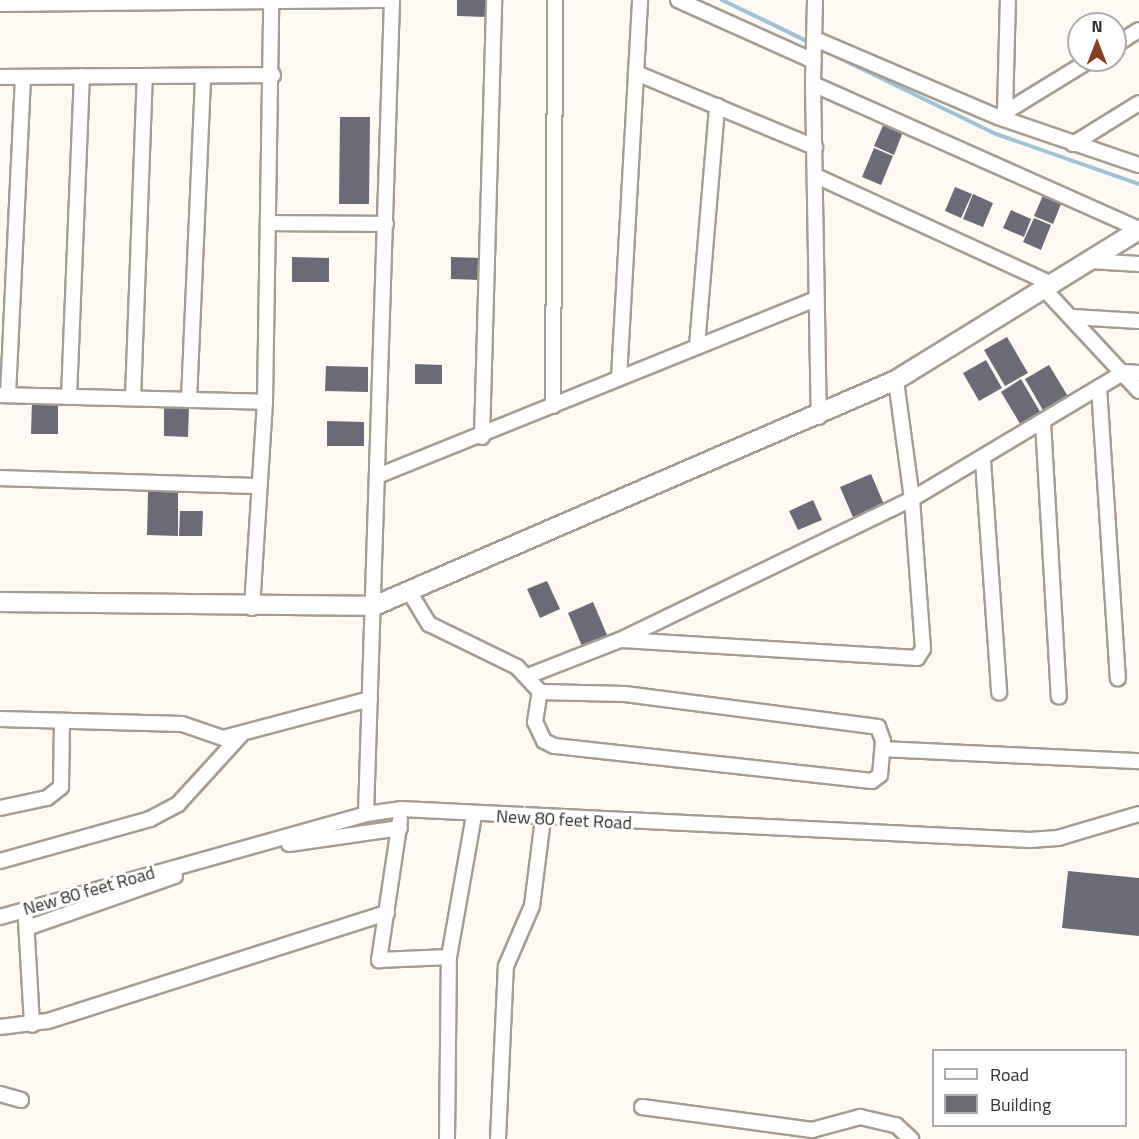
<!DOCTYPE html>
<html>
<head>
<meta charset="utf-8">
<style>
	body { margin:0 }
	#map { position:relative; width:1139px; height:1139px; overflow:hidden; background:#fef9f2; font-family:"Titillium Web",sans-serif }
	div>[style] { position:absolute }
	.stream>* { height:4px; margin:-2px; padding:0 2px; transform-origin:2px; border-radius:2px; background:#9ec3d9 }
	.building>* { inset:0; background:#6a6b76 }
	.roads { filter:drop-shadow(2px 0 #a59d92) drop-shadow(-2px 0 #a59d92) drop-shadow(0 2px #a59d92) drop-shadow(0 -2px #a59d92) }
	.minor>* { height:14px; margin:-7px; padding:0 7px; transform-origin:7px; border-radius:7px; background:#fff }
	.tertiary>* { height:18px; margin:-9px; padding:0 9px; transform-origin:9px; border-radius:9px; background:#fff }
	span { translate:-50% -50%; white-space:nowrap; text-align:center; line-height:1.15; -webkit-text-stroke:6px #fff; paint-order:stroke }
	.street-label { font-size:18px; color:#35322d }
	.legend { position:absolute; left:932px; top:1049px; width:195px; height:78px; box-sizing:border-box; background:#fff; border:2px solid #aeadab; margin:0; padding:8px 10px; list-style:none; font-size:18px; color:#35322d }
	.legend li { display:flex; align-items:center; gap:12px; height:30px }
	.legend b { width:30px; border:2px solid #aeadab }
	.north { position:absolute; left:1067px; top:12px; width:60px; height:60px; box-sizing:border-box; background:#fff; border:2px solid #aeadab; border-radius:50%; rotate:0deg; font-size:16px; font-weight:700; line-height:24px; text-align:center; color:#35322d }
	.north::after { content:''; display:block; margin:auto; width:21px; height:27px; background:#873f20; clip-path:polygon(50% 0,100% 100%,50% 72%,0 100%) }
</style>
</head>
<body>
<div id="map">
	<div class="stream">
		<i style="left:722px;top:0;width:99px;rotate:25.8deg"></i>
		<i style="left:825px;top:51px;width:190px;rotate:25.9deg"></i>
		<i style="left:996px;top:134px;width:151px;rotate:19.3deg"></i>
	</div>
	<div class="building">
		<i style="clip-path:polygon(457px 0,487px 0,487px 17px,457px 16px)"></i>
		<i style="clip-path:polygon(340px 117px,370px 117px,369px 204px,339px 204px)"></i>
		<i style="clip-path:polygon(885px 121px,904px 129px,894px 155px,874px 146px)"></i>
		<i style="clip-path:polygon(874px 148px,893px 156px,881px 185px,862px 177px)"></i>
		<i style="clip-path:polygon(955px 187px,972px 194px,961px 218px,945px 211px)"></i>
		<i style="clip-path:polygon(1045px 191px,1063px 199px,1053px 224px,1034px 216px)"></i>
		<i style="clip-path:polygon(973px 194px,993px 203px,983px 227px,963px 219px)"></i>
		<i style="clip-path:polygon(1011px 210px,1031px 219px,1024px 237px,1003px 228px)"></i>
		<i style="clip-path:polygon(1034px 218px,1051px 225px,1041px 250px,1023px 242px)"></i>
		<i style="clip-path:polygon(292px 257px,329px 258px,329px 282px,292px 282px)"></i>
		<i style="clip-path:polygon(451px 257px,483px 258px,482px 280px,451px 279px)"></i>
		<i style="clip-path:polygon(1007px 337px,1028px 373px,1005px 386px,984px 350px)"></i>
		<i style="clip-path:polygon(986px 360px,1002px 388px,979px 401px,963px 373px)"></i>
		<i style="clip-path:polygon(415px 364px,442px 365px,442px 384px,415px 384px)"></i>
		<i style="clip-path:polygon(1049px 365px,1069px 398px,1044px 412px,1025px 379px)"></i>
		<i style="clip-path:polygon(326px 366px,368px 367px,368px 392px,325px 391px)"></i>
		<i style="clip-path:polygon(1021px 379px,1042px 415px,1022px 427px,1001px 392px)"></i>
		<i style="clip-path:polygon(32px 401px,58px 401px,58px 434px,31px 434px)"></i>
		<i style="clip-path:polygon(164px 405px,189px 405px,188px 437px,164px 436px)"></i>
		<i style="clip-path:polygon(327px 421px,364px 422px,364px 446px,327px 446px)"></i>
		<i style="clip-path:polygon(871px 474px,886px 509px,855px 522px,840px 487px)"></i>
		<i style="clip-path:polygon(148px 492px,178px 492px,178px 536px,147px 535px)"></i>
		<i style="clip-path:polygon(813px 500px,822px 520px,798px 530px,789px 511px)"></i>
		<i style="clip-path:polygon(180px 511px,203px 511px,202px 536px,179px 536px)"></i>
		<i style="clip-path:polygon(547px 581px,560px 609px,540px 618px,527px 589px)"></i>
		<i style="clip-path:polygon(593px 602px,607px 635px,582px 646px,568px 613px)"></i>
		<i style="clip-path:polygon(1068px 871px,1139px 878px,1139px 936px,1062px 928px)"></i>
	</div>
	<div class="roads">
		<div class="minor">
			<i style="left:678px;top:0;width:149px;rotate:24.2deg"></i>
			<i style="left:815px;top:0;width:84px;rotate:91.4deg"></i>
			<i style="left:813px;top:84px;width:357px;rotate:24deg"></i>
			<i style="left:0;top:4px;width:392px;rotate:-0.6deg"></i>
			<i style="left:815px;top:39px;width:199px;rotate:23.1deg"></i>
			<i style="left:998px;top:117px;width:149px;rotate:18.8deg"></i>
			<i style="left:1115px;top:45px;width:28px;rotate:-32deg"></i>
			<i style="left:636px;top:73px;width:194px;rotate:22.5deg"></i>
			<i style="left:0;top:77px;width:273px;rotate:-0.4deg"></i>
			<i style="left:813px;top:84px;width:333px;rotate:89deg"></i>
			<i style="left:1005px;top:112px;width:112px;rotate:-88.5deg"></i>
			<i style="left:999px;top:116px;width:107px;rotate:-31.6deg"></i>
			<i style="left:1073px;top:144px;width:78px;rotate:-31.8deg"></i>
			<i style="left:816px;top:176px;width:262px;rotate:24.6deg"></i>
			<i style="left:269px;top:223px;width:117px;rotate:0.5deg"></i>
			<i style="left:1090px;top:261px;width:49px;rotate:3.5deg"></i>
			<i style="left:1045px;top:290px;width:138px;rotate:47.1deg"></i>
			<i style="left:1073px;top:317px;width:66px;rotate:3.5deg"></i>
			<i style="left:697px;top:346px;width:241px;rotate:-85.2deg"></i>
			<i style="left:619px;top:378px;width:379px;rotate:-86.8deg"></i>
			<i style="left:1099px;top:387px;width:292px;rotate:86.3deg"></i>
			<i style="left:0;top:395px;width:265px;rotate:1.5deg"></i>
			<i style="left:8px;top:395px;width:318px;rotate:-87.3deg"></i>
			<i style="left:69px;top:397px;width:321px;rotate:-87.7deg"></i>
			<i style="left:133px;top:398px;width:322px;rotate:-87.9deg"></i>
			<i style="left:189px;top:400px;width:324px;rotate:-87.5deg"></i>
			<i style="left:553px;top:406px;width:406px;rotate:-89.7deg"></i>
			<i style="left:1043px;top:422px;width:275px;rotate:86.7deg"></i>
			<i style="left:482px;top:437px;width:437px;rotate:-88.4deg"></i>
			<i style="left:983px;top:461px;width:232px;rotate:86deg"></i>
			<i style="left:380px;top:475px;width:467px;rotate:-22deg"></i>
			<i style="left:0;top:478px;width:256px;rotate:1.8deg"></i>
			<i style="left:409px;top:591px;width:39px;rotate:59deg"></i>
			<i style="left:429px;top:624px;width:98px;rotate:26deg"></i>
			<i style="left:517px;top:667px;width:34px;rotate:47deg"></i>
			<i style="left:540px;top:692px;width:85px;rotate:1.3deg"></i>
			<i style="left:625px;top:694px;width:255px;rotate:7.4deg"></i>
			<i style="left:878px;top:727px;width:15px;rotate:70deg"></i>
			<i style="left:883px;top:741px;width:34px;rotate:95deg"></i>
			<i style="left:880px;top:775px;width:10px;rotate:143deg"></i>
			<i style="left:872px;top:781px;width:320px;rotate:-173.7deg"></i>
			<i style="left:554px;top:746px;width:11px;rotate:-153deg"></i>
			<i style="left:544px;top:741px;width:21px;rotate:-115deg"></i>
			<i style="left:535px;top:722px;width:30px;rotate:-81deg"></i>
			<i style="left:252px;top:608px;width:206px;rotate:-86.4deg"></i>
			<i style="left:265px;top:402px;width:402px;rotate:-89.1deg"></i>
			<i style="left:622px;top:640px;width:296px;rotate:3.5deg"></i>
			<i style="left:917px;top:658px;width:11px;rotate:-56deg"></i>
			<i style="left:923px;top:649px;width:150px;rotate:-94.2deg"></i>
			<i style="left:912px;top:499px;width:120px;rotate:-97.7deg"></i>
			<i style="left:528px;top:676px;width:99px;rotate:-21.4deg"></i>
			<i style="left:620px;top:640px;width:324px;rotate:-25.8deg"></i>
			<i style="left:912px;top:499px;width:247px;rotate:-30.9deg"></i>
			<i style="left:1124px;top:372px;width:15px;rotate:4deg"></i>
			<i style="left:0;top:719px;width:182px;rotate:1.6deg"></i>
			<i style="left:182px;top:724px;width:43px;rotate:18.9deg"></i>
			<i style="left:223px;top:738px;width:152px;rotate:-14.9deg"></i>
			<i style="left:883px;top:749px;width:256px;rotate:2.7deg"></i>
			<i style="left:0;top:808px;width:48px;rotate:-12deg"></i>
			<i style="left:47px;top:798px;width:18px;rotate:-38deg"></i>
			<i style="left:61px;top:787px;width:66px;rotate:-89.1deg"></i>
			<i style="left:366px;top:814px;width:814px;rotate:-88.17deg"></i>
			<i style="left:400px;top:820px;width:142px;rotate:98.5deg"></i>
			<i style="left:379px;top:960px;width:70px;rotate:-2.5deg"></i>
			<i style="left:289px;top:844px;width:112px;rotate:-8.2deg"></i>
			<i style="left:0;top:861px;width:156px;rotate:-15.6deg"></i>
			<i style="left:150px;top:819px;width:32px;rotate:-28deg"></i>
			<i style="left:178px;top:804px;width:93px;rotate:-47.6deg"></i>
			<i style="left:0;top:917px;width:380px;rotate:-15.7deg"></i>
			<i style="left:366px;top:814px;width:35px;rotate:-8deg"></i>
			<i style="left:401px;top:809px;width:630px;rotate:2.82deg"></i>
			<i style="left:1030px;top:840px;width:28px;rotate:-4deg"></i>
			<i style="left:1058px;top:838px;width:84px;rotate:-16.5deg"></i>
			<i style="left:26px;top:920px;width:105px;rotate:86.7deg"></i>
			<i style="left:27px;top:928px;width:157px;rotate:-19.4deg"></i>
			<i style="left:0;top:1027px;width:48px;rotate:-7.1deg"></i>
			<i style="left:48px;top:1021px;width:356px;rotate:-17.7deg"></i>
			<i style="left:0;top:1094px;width:22px;rotate:16deg"></i>
			<i style="left:642px;top:1107px;width:172px;rotate:7.7deg"></i>
			<i style="left:812px;top:1130px;width:50px;rotate:-15.2deg"></i>
			<i style="left:860px;top:1117px;width:37px;rotate:13deg"></i>
			<i style="left:896px;top:1125px;width:21px;rotate:43deg"></i>
			<i style="left:447px;top:1139px;width:182px;rotate:-89.4deg"></i>
			<i style="left:449px;top:957px;width:144px;rotate:-80deg"></i>
			<i style="left:498px;top:1139px;width:173px;rotate:-87.4deg"></i>
			<i style="left:506px;top:966px;width:65px;rotate:-66.6deg"></i>
			<i style="left:532px;top:906px;width:88px;rotate:-82.8deg"></i>
		</div>
		<div class="tertiary">
			<i style="left:0;top:602px;width:374px;rotate:0.6deg"></i>
			<i style="left:374px;top:606px;width:569px;rotate:-23.41deg"></i>
			<i style="left:896px;top:380px;width:286px;rotate:-31.7deg"></i>
		</div>
	</div>
	<div class="street-label">
		<span style="left:564px;top:820px;rotate:3deg">New 80 feet Road</span>
		<span style="left:89px;top:891px;rotate:-16deg">New 80 feet Road</span>
	</div>
	<ul class="legend">
	<li><b style="height:8px;background:#fff"></b>Road</li>
	<li><b style="height:16px;background:#6a6b76"></b>Building</li>
	</ul>
	<div class="north">N</div>
</div>
</body>
</html>
